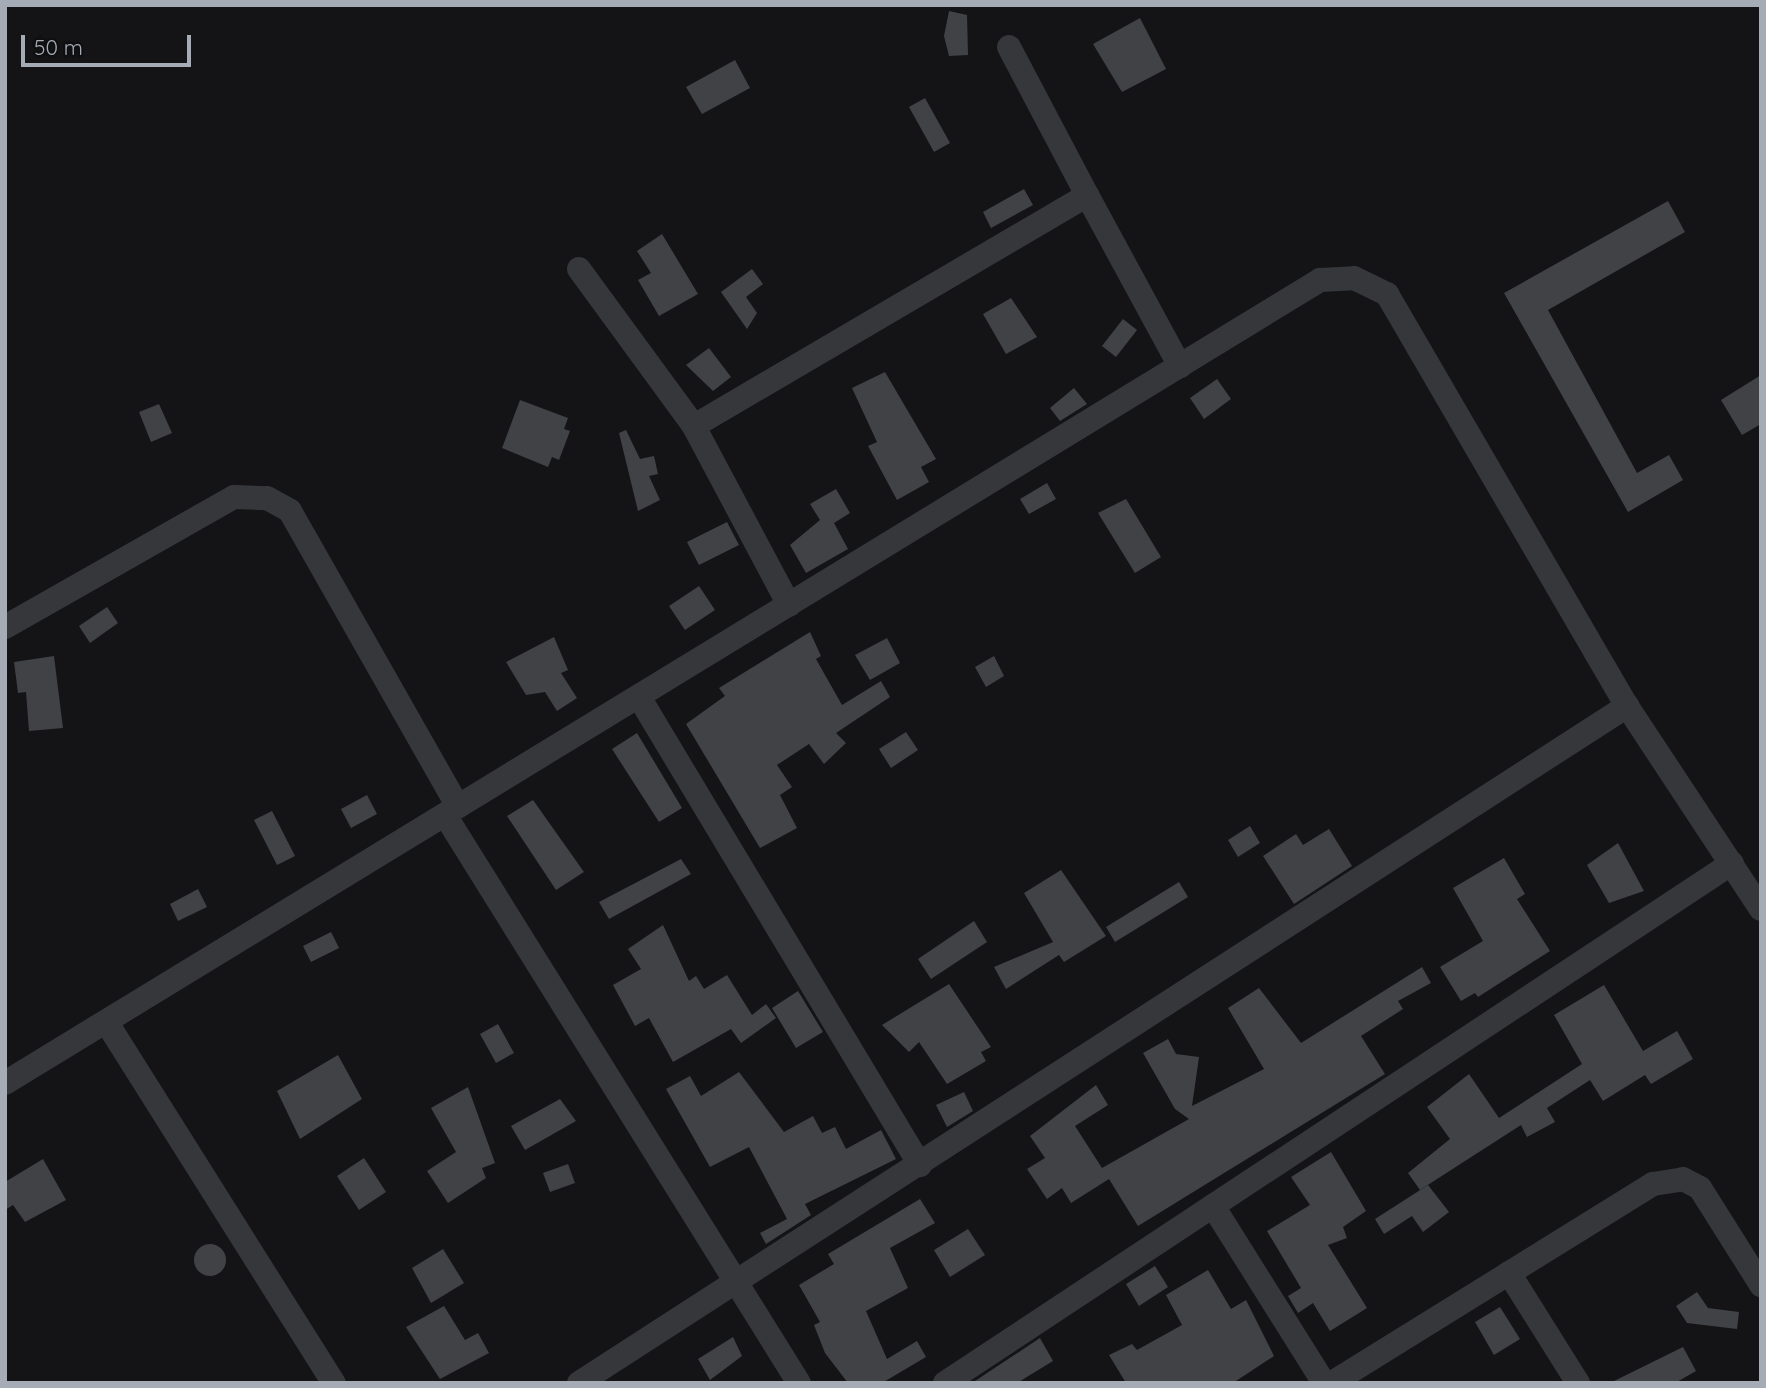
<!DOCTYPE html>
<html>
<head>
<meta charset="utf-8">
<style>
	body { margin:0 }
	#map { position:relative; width:1766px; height:1388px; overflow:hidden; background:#141416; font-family:Quicksand,sans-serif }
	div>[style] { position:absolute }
	.building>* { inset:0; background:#404246 }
	.round { border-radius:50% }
	.minor>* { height:24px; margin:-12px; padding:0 12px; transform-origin:12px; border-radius:12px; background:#35373b }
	span { translate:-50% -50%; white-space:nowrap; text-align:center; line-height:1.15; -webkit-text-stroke:7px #0f0f11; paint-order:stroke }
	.frame { position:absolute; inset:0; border:7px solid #a6acb6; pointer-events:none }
	.scale { position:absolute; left:21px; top:35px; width:170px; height:32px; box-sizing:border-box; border:4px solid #a6acb6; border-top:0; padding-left:9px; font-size:21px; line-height:24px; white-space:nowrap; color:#a6acb6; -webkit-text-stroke:5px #0f0f11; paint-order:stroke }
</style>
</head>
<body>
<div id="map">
	<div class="building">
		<i style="clip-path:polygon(949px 11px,967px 15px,968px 55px,949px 56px,944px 36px)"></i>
		<i style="clip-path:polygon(1140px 18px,1166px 69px,1122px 92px,1093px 44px)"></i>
		<i style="clip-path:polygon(735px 60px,750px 88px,702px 114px,686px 87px)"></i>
		<i style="clip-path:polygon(925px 98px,950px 143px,934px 152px,909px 107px)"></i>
		<i style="clip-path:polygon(1024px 189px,1033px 205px,991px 228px,983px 212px)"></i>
		<i style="clip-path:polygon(1668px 201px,1685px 232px,1548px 310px,1637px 473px,1669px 455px,1683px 480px,1628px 512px,1504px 293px)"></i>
		<i style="clip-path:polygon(662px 234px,698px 294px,659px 316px,638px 280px,651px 273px,637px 251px)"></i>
		<i style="clip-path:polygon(752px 269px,763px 284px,746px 297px,757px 313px,747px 329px,721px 292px)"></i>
		<i style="clip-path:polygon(1011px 298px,1037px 337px,1006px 354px,983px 314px)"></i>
		<i style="clip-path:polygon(1123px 319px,1137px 330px,1116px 357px,1102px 346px)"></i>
		<i style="clip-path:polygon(709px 348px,731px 377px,713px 391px,686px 365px)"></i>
		<i style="clip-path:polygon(885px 372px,936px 459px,921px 467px,929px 482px,897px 500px,868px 446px,877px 442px,852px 388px)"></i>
		<i style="clip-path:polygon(1761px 375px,1761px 424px,1742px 435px,1721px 400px)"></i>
		<i style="clip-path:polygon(1217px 379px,1231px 399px,1204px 419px,1190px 398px)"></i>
		<i style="clip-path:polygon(1074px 388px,1087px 404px,1060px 421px,1050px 408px)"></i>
		<i style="clip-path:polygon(520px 400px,568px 418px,564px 429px,570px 431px,559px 460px,552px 457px,548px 467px,502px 448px)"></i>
		<i style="clip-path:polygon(159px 404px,172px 433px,151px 442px,139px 412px)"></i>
		<i style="clip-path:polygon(626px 430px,640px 459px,654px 456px,658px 474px,649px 476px,660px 500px,638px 511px,619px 433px)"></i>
		<i style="clip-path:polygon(1047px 483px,1056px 499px,1029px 514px,1020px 499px)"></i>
		<i style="clip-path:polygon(836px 489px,850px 513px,834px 523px,848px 549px,806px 573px,790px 545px,820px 520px,810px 504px)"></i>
		<i style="clip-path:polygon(1126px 499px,1161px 557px,1135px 573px,1098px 513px)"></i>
		<i style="clip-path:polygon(727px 522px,739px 545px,699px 565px,687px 542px)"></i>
		<i style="clip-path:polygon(699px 586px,715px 610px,685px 630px,669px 606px)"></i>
		<i style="clip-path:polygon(107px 607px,118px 623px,90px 643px,79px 626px)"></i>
		<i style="clip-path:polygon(810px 632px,821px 656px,816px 659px,842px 705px,881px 681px,890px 697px,836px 733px,846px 743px,824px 764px,809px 744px,777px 765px,792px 787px,780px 795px,797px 828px,760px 848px,686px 724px,725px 696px,719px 688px)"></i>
		<i style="clip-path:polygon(554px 637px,568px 670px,561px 673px,577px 698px,557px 711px,545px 692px,526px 695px,506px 662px)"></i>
		<i style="clip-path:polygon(887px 638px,900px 663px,870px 680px,855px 655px)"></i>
		<i style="clip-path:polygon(54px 656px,63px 728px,29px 731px,26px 692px,18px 693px,14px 662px)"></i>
		<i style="clip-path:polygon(994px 656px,1004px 676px,986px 687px,975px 667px)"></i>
		<i style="clip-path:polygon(906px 732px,918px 750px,891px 768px,879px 749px)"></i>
		<i style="clip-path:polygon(637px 733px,682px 808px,659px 822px,612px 749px)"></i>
		<i style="clip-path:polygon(367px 795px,377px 814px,351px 828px,341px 809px)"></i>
		<i style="clip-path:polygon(533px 800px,584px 872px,556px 890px,507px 816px)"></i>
		<i style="clip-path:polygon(272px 811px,295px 856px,277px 865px,254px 820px)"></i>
		<i style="clip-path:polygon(1250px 826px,1260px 843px,1238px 857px,1228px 840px)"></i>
		<i style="clip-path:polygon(1329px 829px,1352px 866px,1294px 904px,1263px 856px,1296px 834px,1303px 845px)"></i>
		<i style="clip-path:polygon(1618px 843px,1644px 891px,1609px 903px,1587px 865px)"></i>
		<i style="clip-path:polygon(1504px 858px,1525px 894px,1517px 899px,1550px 951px,1478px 997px,1475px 993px,1461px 1001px,1440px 967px,1483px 941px,1453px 888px)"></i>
		<i style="clip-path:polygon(681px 859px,691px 874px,609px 919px,599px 902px)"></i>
		<i style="clip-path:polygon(1061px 870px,1106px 936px,1064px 962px,1059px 955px,1006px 989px,994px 967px,1053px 942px,1024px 893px)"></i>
		<i style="clip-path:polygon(1179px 882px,1188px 897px,1115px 942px,1106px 927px)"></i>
		<i style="clip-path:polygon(198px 889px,207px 907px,178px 921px,170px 904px)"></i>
		<i style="clip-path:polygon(974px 921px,987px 942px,931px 979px,918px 959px)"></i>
		<i style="clip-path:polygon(663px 925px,689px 981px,696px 976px,704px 989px,727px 975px,752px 1015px,766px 1004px,776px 1018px,741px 1043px,731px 1029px,673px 1062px,649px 1018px,635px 1026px,613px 985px,641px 969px,628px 949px)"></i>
		<i style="clip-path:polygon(331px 932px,339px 948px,311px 962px,303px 946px)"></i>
		<i style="clip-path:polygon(1422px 967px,1431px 983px,1398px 1001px,1403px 1009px,1361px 1036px,1385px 1074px,1138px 1226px,1109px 1179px,1071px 1203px,1062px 1188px,1047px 1199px,1027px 1169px,1045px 1158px,1030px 1136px,1096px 1085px,1108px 1105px,1075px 1126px,1102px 1168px,1189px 1119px,1175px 1109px,1143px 1053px,1168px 1039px,1176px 1054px,1199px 1057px,1192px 1106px,1264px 1069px,1228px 1008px,1259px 988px,1301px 1043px)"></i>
		<i style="clip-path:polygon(949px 984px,991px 1047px,981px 1052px,986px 1061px,947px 1084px,919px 1042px,909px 1052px,882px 1025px)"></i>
		<i style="clip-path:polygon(1604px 985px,1643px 1051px,1677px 1031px,1693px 1059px,1651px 1084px,1645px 1075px,1603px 1101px,1590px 1080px,1547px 1108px,1555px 1122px,1527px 1137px,1521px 1125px,1420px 1190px,1408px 1173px,1450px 1139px,1427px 1107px,1469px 1074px,1499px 1118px,1582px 1064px,1554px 1015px)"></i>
		<i style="clip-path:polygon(798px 991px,823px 1032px,796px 1048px,772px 1008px)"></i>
		<i style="clip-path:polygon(498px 1024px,514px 1053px,496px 1063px,480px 1034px)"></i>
		<i style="clip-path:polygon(338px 1055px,362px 1099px,300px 1139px,277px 1091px)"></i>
		<i style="clip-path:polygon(739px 1072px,784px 1132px,813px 1116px,822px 1133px,835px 1127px,846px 1149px,881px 1130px,896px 1159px,805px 1204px,811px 1215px,766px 1244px,760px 1233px,787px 1219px,749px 1147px,710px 1167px,666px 1089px,690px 1076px,701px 1096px)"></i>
		<i style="clip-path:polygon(468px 1087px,495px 1163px,482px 1168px,486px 1178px,448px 1203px,427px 1171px,456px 1152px,431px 1108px)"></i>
		<i style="clip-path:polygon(964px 1092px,973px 1111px,947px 1127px,936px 1105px)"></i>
		<i style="clip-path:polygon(560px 1099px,576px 1121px,525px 1150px,511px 1126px)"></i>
		<i style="clip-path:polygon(1331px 1152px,1366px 1211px,1343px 1227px,1347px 1238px,1328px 1245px,1367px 1308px,1330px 1331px,1313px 1303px,1298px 1313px,1288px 1296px,1301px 1288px,1267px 1231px,1310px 1205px,1291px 1177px)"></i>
		<i style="clip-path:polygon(364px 1158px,386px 1192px,359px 1210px,337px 1176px)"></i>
		<i style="clip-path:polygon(43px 1159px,66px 1200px,25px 1222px,13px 1205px,5px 1210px,5px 1182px)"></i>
		<i style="clip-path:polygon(568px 1164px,575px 1183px,550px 1192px,543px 1173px)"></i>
		<i style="clip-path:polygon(1428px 1185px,1449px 1212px,1423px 1232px,1412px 1216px,1384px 1234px,1375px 1219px)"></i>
		<i style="clip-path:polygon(920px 1199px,935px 1223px,890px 1248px,908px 1288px,866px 1311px,887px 1359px,917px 1341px,926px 1357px,882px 1383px,848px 1383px,825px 1353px,814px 1325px,820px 1322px,799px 1285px,834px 1264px,828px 1254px)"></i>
		<i style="clip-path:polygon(968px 1229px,985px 1255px,950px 1277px,934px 1250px)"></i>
		<i class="round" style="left:194px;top:1244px;width:32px;height:32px"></i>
		<i style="clip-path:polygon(443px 1249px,464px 1283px,431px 1303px,412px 1268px)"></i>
		<i style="clip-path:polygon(1155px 1266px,1168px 1287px,1139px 1306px,1126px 1284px)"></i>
		<i style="clip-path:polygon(1208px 1270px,1231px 1309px,1246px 1300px,1274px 1356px,1233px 1383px,1126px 1383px,1109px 1355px,1132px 1344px,1137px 1350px,1182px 1325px,1166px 1295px)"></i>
		<i style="clip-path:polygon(1697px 1292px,1708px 1308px,1739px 1312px,1737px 1329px,1687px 1323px,1676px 1306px)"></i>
		<i style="clip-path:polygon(444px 1306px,465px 1340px,478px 1333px,489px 1353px,440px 1379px,406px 1327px)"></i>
		<i style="clip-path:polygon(1500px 1307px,1520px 1339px,1494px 1355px,1475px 1322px)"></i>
		<i style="clip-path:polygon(733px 1337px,742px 1356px,710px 1380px,698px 1359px)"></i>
		<i style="clip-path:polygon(1040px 1338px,1053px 1361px,1017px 1383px,972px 1383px)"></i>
		<i style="clip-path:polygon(1683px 1347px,1696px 1371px,1675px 1383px,1610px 1383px)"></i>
	</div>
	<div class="minor">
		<i style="left:1009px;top:47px;width:167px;rotate:62.2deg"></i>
		<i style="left:579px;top:269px;width:195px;rotate:53.8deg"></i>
		<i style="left:789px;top:605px;width:203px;rotate:-118deg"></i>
		<i style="left:694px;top:426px;width:456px;rotate:-30.4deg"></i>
		<i style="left:1087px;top:195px;width:195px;rotate:61.5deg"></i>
		<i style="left:5px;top:627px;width:263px;rotate:-29.6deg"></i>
		<i style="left:234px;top:497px;width:33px;rotate:2deg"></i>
		<i style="left:267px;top:498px;width:26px;rotate:29deg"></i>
		<i style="left:290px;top:511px;width:340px;rotate:60.4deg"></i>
		<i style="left:639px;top:697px;width:546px;rotate:59.02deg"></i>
		<i style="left:445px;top:815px;width:669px;rotate:58.07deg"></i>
		<i style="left:107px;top:1023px;width:426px;rotate:57.8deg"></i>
		<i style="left:5px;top:1083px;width:1541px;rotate:-31.41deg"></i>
		<i style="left:1320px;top:280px;width:34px;rotate:-3deg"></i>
		<i style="left:1354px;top:278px;width:37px;rotate:26deg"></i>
		<i style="left:1387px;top:294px;width:477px;rotate:59.8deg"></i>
		<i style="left:1627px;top:706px;width:243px;rotate:56.6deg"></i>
		<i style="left:1213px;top:1206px;width:209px;rotate:57.9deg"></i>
		<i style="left:1509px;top:1273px;width:130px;rotate:57.9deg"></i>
		<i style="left:579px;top:1383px;width:1248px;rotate:-32.86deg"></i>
		<i style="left:945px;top:1383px;width:943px;rotate:-33.45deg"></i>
		<i style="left:1332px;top:1383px;width:378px;rotate:-31.8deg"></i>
		<i style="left:1653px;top:1184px;width:30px;rotate:-9deg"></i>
		<i style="left:1683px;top:1179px;width:19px;rotate:28deg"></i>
		<i style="left:1700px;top:1188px;width:115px;rotate:57.8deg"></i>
	</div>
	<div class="frame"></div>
	<div class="scale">50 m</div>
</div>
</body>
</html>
